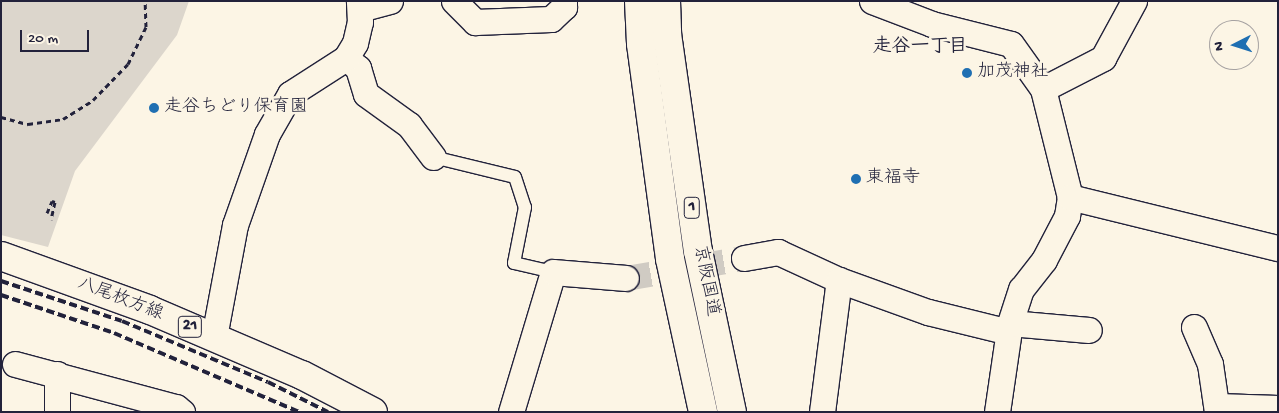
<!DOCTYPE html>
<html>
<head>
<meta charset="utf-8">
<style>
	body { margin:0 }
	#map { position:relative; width:1279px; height:413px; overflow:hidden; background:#fcf5e5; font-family:"Gochi Hand","Klee One",sans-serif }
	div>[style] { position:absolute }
	.green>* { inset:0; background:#dcd6cc }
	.street-tunnel>* { height:25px; margin-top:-12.5px; transform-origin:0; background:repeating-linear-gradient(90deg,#d0cbc3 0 25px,transparent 0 37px) }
	.path>* { height:3px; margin-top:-1.5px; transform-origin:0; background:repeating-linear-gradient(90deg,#22223b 0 5px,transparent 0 9px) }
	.roads { filter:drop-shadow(1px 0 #22223b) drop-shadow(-1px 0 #22223b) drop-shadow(0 1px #22223b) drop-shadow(0 -1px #22223b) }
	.lane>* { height:12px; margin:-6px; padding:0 6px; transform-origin:6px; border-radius:6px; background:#fcf5e5 }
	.street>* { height:25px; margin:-12.5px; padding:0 12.5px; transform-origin:12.5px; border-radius:12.5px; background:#fcf5e5 }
	.primary>* { height:28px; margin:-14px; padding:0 14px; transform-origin:14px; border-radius:14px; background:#fcf5e5 }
	.highway>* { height:28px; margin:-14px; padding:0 14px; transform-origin:14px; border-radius:14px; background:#fcf5e5 }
	.rail>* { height:4px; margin-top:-2px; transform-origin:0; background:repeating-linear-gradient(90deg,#22223b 0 8px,transparent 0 12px) }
	.dots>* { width:14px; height:14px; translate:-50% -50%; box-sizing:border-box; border:2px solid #fcf5e5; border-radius:50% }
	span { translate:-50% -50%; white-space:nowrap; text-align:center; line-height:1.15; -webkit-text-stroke:5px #fcf5e5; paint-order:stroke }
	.shield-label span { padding:1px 4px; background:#fcf5e5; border:1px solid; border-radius:4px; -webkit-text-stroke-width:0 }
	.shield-label { font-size:16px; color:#22223b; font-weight:700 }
	.poi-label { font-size:18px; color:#22223b }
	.left { translate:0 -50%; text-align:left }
	.street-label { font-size:18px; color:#22223b }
	.neighbourhood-label { font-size:19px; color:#22223b; font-weight:700 }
	.frame { position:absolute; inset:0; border:2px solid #22223b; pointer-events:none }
	.north { position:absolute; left:1209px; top:20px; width:50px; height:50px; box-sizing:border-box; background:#fcf5e5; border:1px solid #a5a1a1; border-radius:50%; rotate:265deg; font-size:14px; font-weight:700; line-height:20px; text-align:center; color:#22223b }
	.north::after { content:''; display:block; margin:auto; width:18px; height:22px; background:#1f6fb2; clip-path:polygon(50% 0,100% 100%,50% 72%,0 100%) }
	.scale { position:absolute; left:20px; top:30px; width:69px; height:22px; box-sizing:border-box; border:2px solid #22223b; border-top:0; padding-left:6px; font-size:15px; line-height:18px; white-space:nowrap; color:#22223b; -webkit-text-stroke:4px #fcf5e5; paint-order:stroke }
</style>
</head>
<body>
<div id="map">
	<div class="green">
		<i style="clip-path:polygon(1px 1px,189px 1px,177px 35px,75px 171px,48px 247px,1px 235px)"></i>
	</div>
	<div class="street-tunnel">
		<i style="left:626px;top:278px;width:120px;rotate:-9.6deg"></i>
	</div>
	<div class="path">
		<i style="left:1px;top:117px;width:28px;rotate:15deg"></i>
		<i style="left:28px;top:124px;width:35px;rotate:-8deg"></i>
		<i style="left:63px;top:119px;width:36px;rotate:-32deg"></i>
		<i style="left:93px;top:100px;width:50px;rotate:-45.8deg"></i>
		<i style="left:128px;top:64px;width:41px;rotate:-64.1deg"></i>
		<i style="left:146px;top:27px;width:26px;rotate:-92deg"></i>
		<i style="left:47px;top:213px;width:13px;rotate:-67deg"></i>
		<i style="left:52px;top:201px;width:3px;rotate:18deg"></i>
		<i style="left:55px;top:202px;width:18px;rotate:103deg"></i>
	</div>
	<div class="roads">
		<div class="lane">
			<i style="left:433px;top:157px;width:84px;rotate:13.7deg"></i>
			<i style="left:515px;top:177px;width:32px;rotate:72deg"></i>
			<i style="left:525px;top:207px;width:57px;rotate:101.1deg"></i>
			<i style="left:514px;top:263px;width:40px;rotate:13deg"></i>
		</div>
		<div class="street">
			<i style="left:454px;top:1px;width:30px;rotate:45deg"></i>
			<i style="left:475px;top:22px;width:76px;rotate:-2.3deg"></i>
			<i style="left:551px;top:19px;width:18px;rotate:-43deg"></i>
			<i style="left:564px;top:7px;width:6px;rotate:-90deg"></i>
			<i style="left:872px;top:1px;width:64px;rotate:21deg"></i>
			<i style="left:932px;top:24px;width:81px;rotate:14.2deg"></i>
			<i style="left:1011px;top:44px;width:55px;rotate:54.6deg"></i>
			<i style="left:1043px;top:89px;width:111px;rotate:76deg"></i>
			<i style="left:1070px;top:197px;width:19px;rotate:99deg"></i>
			<i style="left:1067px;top:216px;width:50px;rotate:117.6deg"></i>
			<i style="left:1044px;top:260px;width:37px;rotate:128deg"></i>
			<i style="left:1021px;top:289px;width:36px;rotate:108deg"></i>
			<i style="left:1010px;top:323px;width:90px;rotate:98.3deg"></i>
			<i style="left:360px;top:9px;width:31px;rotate:-15deg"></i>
			<i style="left:346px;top:58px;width:16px;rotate:40deg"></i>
			<i style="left:358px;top:68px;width:27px;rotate:73deg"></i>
			<i style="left:366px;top:94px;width:53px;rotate:35.8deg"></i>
			<i style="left:409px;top:125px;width:40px;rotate:53deg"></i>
			<i style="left:1043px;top:89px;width:68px;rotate:-27.3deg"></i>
			<i style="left:1103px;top:58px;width:65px;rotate:-61.5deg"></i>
			<i style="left:1070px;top:197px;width:214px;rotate:13.8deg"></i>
			<i style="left:744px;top:258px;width:35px;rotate:-10deg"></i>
			<i style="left:778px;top:252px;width:67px;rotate:24.7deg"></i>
			<i style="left:839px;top:280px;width:95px;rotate:19.8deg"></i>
			<i style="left:928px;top:312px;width:83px;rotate:13.9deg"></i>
			<i style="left:1010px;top:323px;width:79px;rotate:5.1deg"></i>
			<i style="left:1194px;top:327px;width:40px;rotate:66.6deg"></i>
			<i style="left:1210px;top:364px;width:49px;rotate:81.7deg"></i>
			<i style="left:214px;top:337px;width:114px;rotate:-79.4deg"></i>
			<i style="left:235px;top:225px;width:96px;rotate:-70.6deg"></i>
			<i style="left:267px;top:134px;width:46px;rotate:-60.1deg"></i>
			<i style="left:290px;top:94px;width:67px;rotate:-32.7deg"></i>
			<i style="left:346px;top:58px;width:17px;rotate:-59deg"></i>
			<i style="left:355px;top:43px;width:22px;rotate:-77deg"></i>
			<i style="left:360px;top:22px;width:21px;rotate:-93deg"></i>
			<i style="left:15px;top:364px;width:167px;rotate:15deg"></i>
			<i style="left:176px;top:407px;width:8px;rotate:40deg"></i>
			<i style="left:57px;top:374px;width:38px;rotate:90deg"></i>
			<i style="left:1217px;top:406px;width:61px;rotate:1.9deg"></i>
			<i style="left:511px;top:412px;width:146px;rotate:-73.3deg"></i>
			<i style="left:553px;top:272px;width:73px;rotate:4.7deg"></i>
			<i style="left:822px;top:412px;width:133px;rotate:-82.7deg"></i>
		</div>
		<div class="primary">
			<i style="left:1px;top:256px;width:158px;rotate:19.9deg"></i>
			<i style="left:150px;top:310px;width:165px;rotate:23.2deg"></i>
			<i style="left:302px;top:375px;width:80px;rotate:27.5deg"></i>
		</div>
		<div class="highway">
			<i style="left:639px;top:1px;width:43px;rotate:87.3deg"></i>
			<i style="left:641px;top:44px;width:217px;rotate:82.3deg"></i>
			<i style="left:670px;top:259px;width:157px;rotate:77.8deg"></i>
			<i style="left:666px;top:1px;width:33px;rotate:88deg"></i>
			<i style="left:667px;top:34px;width:219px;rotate:81.9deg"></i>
			<i style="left:698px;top:251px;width:165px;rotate:78.1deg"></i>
		</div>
	</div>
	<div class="rail">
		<i style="left:1px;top:281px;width:127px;rotate:18.3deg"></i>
		<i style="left:122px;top:321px;width:158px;rotate:22.7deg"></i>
		<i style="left:268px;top:382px;width:67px;rotate:26.6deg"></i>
		<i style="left:1px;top:295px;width:119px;rotate:18.6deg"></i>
		<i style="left:114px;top:333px;width:201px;rotate:23.1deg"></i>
	</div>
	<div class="dots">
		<i style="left:967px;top:73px;background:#1f6fb2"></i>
		<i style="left:154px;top:108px;background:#1f6fb2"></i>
		<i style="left:856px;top:179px;background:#1f6fb2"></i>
	</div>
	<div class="shield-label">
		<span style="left:692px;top:208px">1</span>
		<span style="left:190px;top:327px">21</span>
	</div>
	<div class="poi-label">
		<span class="left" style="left:977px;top:73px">加茂神社</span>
		<span class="left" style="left:164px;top:108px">走谷ちどり保育園</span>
		<span class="left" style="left:866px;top:179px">東福寺</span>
	</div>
	<div class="street-label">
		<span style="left:705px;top:281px;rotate:79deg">京阪国道</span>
		<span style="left:120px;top:300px;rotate:21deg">八尾枚方線</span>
	</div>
	<div class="neighbourhood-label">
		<span style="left:920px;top:48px">走谷一丁目</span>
	</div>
	<div class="frame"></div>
	<div class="north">N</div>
	<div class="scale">20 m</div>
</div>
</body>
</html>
